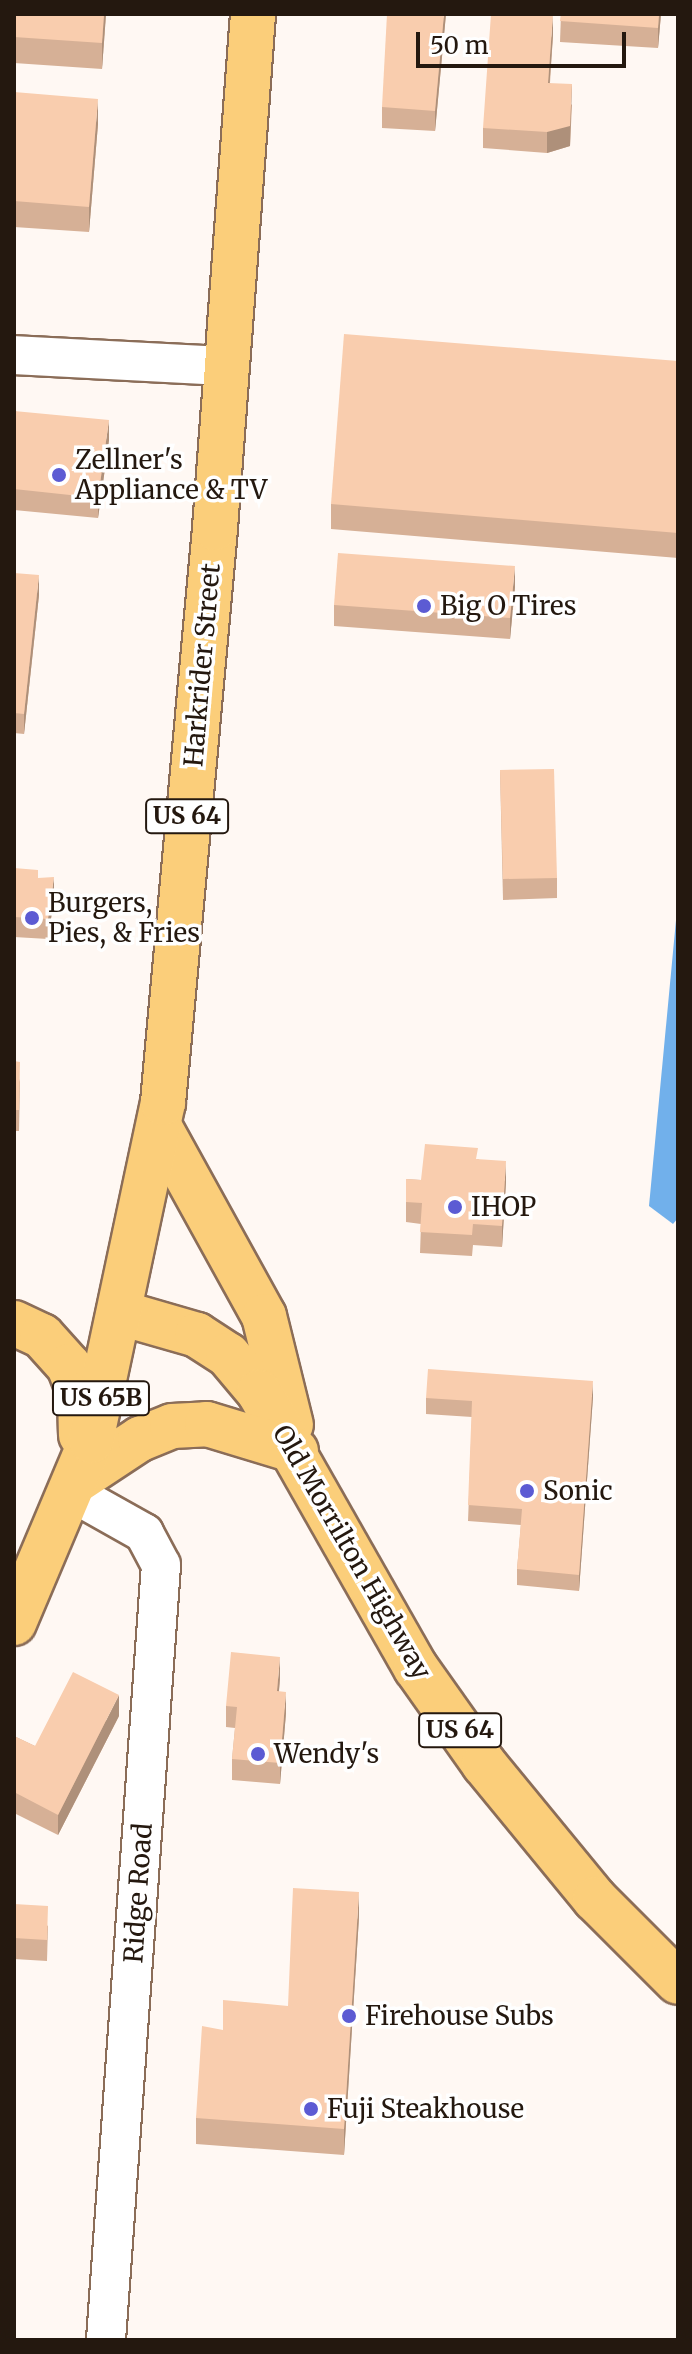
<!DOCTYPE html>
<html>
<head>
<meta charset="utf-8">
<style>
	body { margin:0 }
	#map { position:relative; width:692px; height:2354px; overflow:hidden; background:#fff8f3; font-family:Merriweather,serif }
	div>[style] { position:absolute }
	.water>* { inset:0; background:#71b0eb }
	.roads { filter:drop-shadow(2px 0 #8b6d58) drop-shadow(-2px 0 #8b6d58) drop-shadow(0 2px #8b6d58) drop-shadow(0 -2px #8b6d58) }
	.minor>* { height:38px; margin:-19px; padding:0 19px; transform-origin:19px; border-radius:19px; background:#fff }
	.major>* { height:44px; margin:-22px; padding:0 22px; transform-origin:22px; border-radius:22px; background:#fbce7a }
	.wall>* { inset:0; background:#d6b096 }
	.shaded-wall>* { inset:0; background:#ae907a }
	.building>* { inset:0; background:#f9cdae }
	.dots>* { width:22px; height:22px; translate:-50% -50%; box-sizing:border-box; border:4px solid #fff; border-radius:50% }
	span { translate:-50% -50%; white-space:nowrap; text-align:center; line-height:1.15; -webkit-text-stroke:7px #fff; paint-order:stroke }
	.shield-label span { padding:2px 6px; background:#fff; border:2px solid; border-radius:6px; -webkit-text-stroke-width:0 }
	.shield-label { font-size:24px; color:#24180f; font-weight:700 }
	.poi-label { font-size:26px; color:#24180f }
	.left { translate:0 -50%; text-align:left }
	.street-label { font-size:26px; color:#24180f }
	.frame { position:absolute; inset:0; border:16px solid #24180f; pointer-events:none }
	.scale { position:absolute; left:416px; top:32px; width:210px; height:36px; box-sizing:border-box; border:4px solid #24180f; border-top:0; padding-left:10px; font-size:24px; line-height:28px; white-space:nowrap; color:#24180f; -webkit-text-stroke:6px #fff; paint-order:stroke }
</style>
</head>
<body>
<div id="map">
	<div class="water">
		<i style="clip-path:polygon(678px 899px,678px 1218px,673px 1224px,649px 1206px)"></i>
	</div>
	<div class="roads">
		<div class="minor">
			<i style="left:14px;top:355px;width:210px;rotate:3deg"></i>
			<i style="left:71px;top:1492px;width:84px;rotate:29.3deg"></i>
			<i style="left:144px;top:1533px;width:36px;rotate:62deg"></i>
			<i style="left:161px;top:1565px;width:777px;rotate:94.06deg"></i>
		</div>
		<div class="major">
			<i style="left:159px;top:1126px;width:217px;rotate:61.1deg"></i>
			<i style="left:264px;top:1316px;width:112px;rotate:76.1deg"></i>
			<i style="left:121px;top:1313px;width:79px;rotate:16.1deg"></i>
			<i style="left:197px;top:1335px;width:37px;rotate:33deg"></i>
			<i style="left:228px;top:1355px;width:48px;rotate:50deg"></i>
			<i style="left:259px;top:1392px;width:318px;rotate:60.4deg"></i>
			<i style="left:416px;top:1668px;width:118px;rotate:54.7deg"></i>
			<i style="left:484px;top:1764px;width:175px;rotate:50.6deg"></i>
			<i style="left:595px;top:1899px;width:117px;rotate:45deg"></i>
			<i style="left:14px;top:1323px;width:31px;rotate:25deg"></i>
			<i style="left:42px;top:1336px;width:40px;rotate:48deg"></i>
			<i style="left:69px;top:1366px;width:31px;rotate:69deg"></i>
			<i style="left:80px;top:1395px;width:40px;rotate:88.6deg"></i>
			<i style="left:76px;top:1481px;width:77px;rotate:-33.3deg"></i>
			<i style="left:140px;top:1439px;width:35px;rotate:-22deg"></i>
			<i style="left:172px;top:1426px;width:35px;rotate:-3deg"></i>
			<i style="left:207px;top:1424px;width:93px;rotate:16.9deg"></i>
			<i style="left:14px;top:1623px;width:198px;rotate:-67.1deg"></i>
			<i style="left:91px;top:1441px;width:346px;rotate:-78deg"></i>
			<i style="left:163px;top:1103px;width:577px;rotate:-84.83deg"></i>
			<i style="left:215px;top:528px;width:515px;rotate:-85.77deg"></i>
		</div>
	</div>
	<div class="wall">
		<i style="clip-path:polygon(14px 14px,106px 14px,102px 69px,14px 63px)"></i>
		<i style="clip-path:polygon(446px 14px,435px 131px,382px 128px,382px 107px)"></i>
		<i style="clip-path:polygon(561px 14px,661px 14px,658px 48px,560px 42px)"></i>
		<i style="clip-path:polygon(553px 35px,550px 83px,572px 105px,570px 146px,547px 153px,483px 148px,483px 128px)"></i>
		<i style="clip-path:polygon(14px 92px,98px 124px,89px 232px,14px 227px)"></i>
		<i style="clip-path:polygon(678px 361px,678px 558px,331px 529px,331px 504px)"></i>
		<i style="clip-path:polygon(14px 411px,109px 440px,98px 518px,14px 510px)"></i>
		<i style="clip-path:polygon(14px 573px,39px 595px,24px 734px,14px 733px)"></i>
		<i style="clip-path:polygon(515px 587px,510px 639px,334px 626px,334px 605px)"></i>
		<i style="clip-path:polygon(500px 770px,557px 878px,557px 898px,503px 900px)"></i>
		<i style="clip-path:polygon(14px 868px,38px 878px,54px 898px,48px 939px,14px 937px)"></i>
		<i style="clip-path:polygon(14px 1061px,20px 1082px,19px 1131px,14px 1131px)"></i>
		<i style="clip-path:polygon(478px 1159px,506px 1182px,502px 1247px,473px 1245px,472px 1256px,420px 1253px,421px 1224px,406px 1222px,406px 1179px,421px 1180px)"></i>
		<i style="clip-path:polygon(593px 1397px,579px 1591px,517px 1585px,517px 1569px,521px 1525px,468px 1521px,472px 1417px,426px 1414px,426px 1398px)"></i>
		<i style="clip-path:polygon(280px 1678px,279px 1692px,286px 1713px,280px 1784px,232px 1780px,232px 1759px,235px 1728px,226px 1727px,226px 1706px)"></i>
		<i style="clip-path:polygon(119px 1716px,58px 1835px,14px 1813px,14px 1736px,35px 1746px)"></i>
		<i style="clip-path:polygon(14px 1904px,48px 1926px,47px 1961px,14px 1959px)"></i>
		<i style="clip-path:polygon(359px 1917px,344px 2155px,196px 2144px,196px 2118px,223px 2030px,288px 2006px)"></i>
	</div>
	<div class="shaded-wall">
		<i style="clip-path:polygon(104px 14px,106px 14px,102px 69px,102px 43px)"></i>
		<i style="clip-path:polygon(444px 14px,446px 14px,435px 131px,435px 111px)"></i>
		<i style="clip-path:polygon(553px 14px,553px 35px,548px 104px,548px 83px)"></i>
		<i style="clip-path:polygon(659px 14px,661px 14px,658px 48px,658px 28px)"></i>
		<i style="clip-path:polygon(572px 84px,570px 146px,547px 153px,547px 132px)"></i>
		<i style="clip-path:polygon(98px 99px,98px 124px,89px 232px,89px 207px)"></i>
		<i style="clip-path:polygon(109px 420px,109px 440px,98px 518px,98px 498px)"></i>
		<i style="clip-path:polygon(515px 566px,515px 587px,510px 639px,510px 618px)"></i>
		<i style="clip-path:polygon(39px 575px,39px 595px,24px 734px,24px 714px)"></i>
		<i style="clip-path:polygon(54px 877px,54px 898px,48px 939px,48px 919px)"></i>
		<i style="clip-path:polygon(506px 1161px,506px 1182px,502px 1247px,502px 1226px)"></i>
		<i style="clip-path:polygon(593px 1381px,593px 1397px,579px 1591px,579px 1575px)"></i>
		<i style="clip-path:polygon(280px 1657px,280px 1678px,277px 1712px,277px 1691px)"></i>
		<i style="clip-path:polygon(286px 1692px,286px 1713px,280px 1784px,280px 1763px)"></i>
		<i style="clip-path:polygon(119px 1695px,119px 1716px,58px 1835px,58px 1815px)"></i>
		<i style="clip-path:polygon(359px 1892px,359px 1917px,344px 2155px,344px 2129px)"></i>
	</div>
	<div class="building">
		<i style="clip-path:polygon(14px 14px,104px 14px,102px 43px,14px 37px)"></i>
		<i style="clip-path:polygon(387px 14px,444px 14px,435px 111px,382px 107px)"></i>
		<i style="clip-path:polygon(491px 14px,553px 14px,548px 83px,572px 84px,570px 126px,547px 132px,483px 128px)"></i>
		<i style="clip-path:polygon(561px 14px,659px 14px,658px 28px,560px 21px)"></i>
		<i style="clip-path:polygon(14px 92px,98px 99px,89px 207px,14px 201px)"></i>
		<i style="clip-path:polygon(344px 334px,678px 361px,678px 533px,331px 504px)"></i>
		<i style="clip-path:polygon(14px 411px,109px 420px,98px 498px,14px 489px)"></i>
		<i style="clip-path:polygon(338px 553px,515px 566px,510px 618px,334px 605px)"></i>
		<i style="clip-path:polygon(14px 573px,39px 575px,24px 714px,14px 713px)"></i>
		<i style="clip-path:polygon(554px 769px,557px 878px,503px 879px,500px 770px)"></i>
		<i style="clip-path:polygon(14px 868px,38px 870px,38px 878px,54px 877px,48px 919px,14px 917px)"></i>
		<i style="clip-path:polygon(14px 1061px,20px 1062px,19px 1110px,14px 1110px)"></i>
		<i style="clip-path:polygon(425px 1144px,478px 1148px,476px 1159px,506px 1161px,502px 1226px,473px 1224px,472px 1235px,420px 1232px,422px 1203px,406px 1202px,406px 1179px,421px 1180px)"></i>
		<i style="clip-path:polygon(428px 1369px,593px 1381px,579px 1575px,517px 1569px,522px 1509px,468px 1505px,472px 1401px,426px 1398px)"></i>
		<i style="clip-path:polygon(231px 1652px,280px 1657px,277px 1691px,286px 1692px,280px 1763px,232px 1759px,237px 1707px,226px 1706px)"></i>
		<i style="clip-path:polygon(73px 1672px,119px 1695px,58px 1815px,14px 1792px,14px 1736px,35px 1746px)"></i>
		<i style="clip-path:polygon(293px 1888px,359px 1892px,344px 2129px,196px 2118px,202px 2026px,223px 2030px,223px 2000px,288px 2006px)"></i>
		<i style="clip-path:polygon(14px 1904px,48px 1906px,47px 1940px,14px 1938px)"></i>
	</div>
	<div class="dots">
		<i style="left:59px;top:475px;background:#5c5bd3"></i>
		<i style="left:424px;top:606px;background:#5c5bd3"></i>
		<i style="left:32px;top:918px;background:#5c5bd3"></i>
		<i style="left:455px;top:1207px;background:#5c5bd3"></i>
		<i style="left:527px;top:1491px;background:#5c5bd3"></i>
		<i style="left:258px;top:1754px;background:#5c5bd3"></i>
		<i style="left:349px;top:2016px;background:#5c5bd3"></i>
		<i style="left:311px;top:2109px;background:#5c5bd3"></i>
	</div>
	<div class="shield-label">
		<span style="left:187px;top:816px">US 64</span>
		<span style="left:101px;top:1398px">US 65B</span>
		<span style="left:460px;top:1730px">US 64</span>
	</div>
	<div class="poi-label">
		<span class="left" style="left:75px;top:475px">Zellner's<br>Appliance &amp; TV</span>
		<span class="left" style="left:440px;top:606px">Big O Tires</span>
		<span class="left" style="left:48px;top:918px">Burgers,<br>Pies, &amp; Fries</span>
		<span class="left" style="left:471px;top:1207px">IHOP</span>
		<span class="left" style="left:543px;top:1491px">Sonic</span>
		<span class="left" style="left:274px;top:1754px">Wendy's</span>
		<span class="left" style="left:365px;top:2016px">Firehouse Subs</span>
		<span class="left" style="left:327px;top:2109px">Fuji Steakhouse</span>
	</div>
	<div class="street-label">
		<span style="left:202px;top:665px;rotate:-85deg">Harkrider Street</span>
		<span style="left:352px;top:1552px;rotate:60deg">Old Morrilton Highway</span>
		<span style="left:138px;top:1893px;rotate:-86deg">Ridge Road</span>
	</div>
	<div class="frame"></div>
	<div class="scale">50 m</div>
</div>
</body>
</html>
